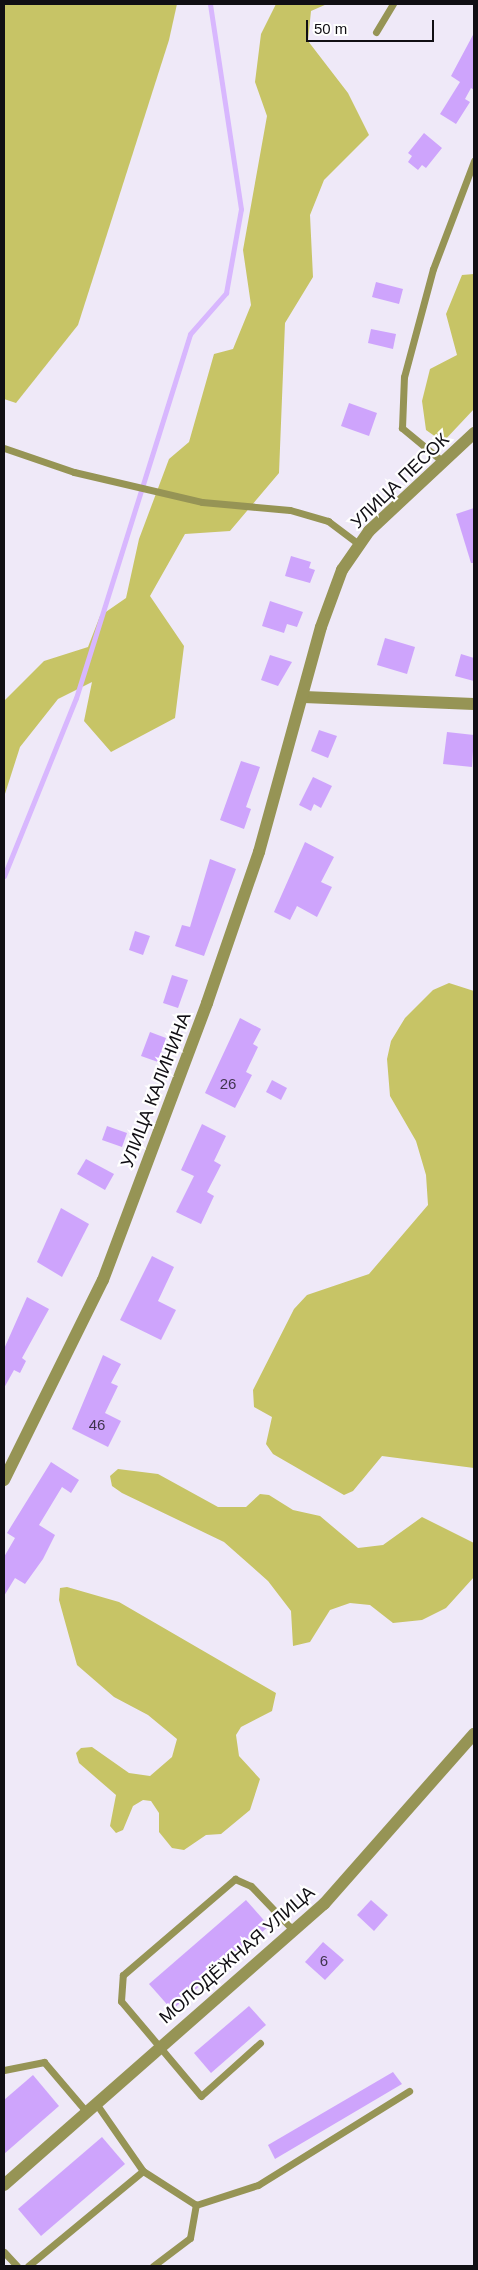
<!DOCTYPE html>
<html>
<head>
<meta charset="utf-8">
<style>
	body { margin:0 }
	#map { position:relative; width:478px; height:2270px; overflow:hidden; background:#efe9f8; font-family:Helvetica,sans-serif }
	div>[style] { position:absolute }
	.green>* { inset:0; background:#c7c466 }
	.stream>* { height:5px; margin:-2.5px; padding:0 2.5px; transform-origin:2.5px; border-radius:2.5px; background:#d8b7fe }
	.building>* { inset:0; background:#cea4fc }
	.lane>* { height:7px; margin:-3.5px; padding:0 3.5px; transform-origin:3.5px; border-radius:3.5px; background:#969455 }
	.street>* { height:12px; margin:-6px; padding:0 6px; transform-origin:6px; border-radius:6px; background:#969455 }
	span { translate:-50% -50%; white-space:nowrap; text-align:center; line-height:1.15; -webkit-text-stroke:4.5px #fff; paint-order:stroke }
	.number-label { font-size:15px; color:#40344e }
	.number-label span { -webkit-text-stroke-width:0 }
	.street-label { font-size:18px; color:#110f14 }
	.frame { position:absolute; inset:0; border:5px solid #110f14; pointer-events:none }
	.scale { position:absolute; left:306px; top:20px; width:128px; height:22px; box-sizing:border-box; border:2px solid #110f14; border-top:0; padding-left:6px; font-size:15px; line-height:18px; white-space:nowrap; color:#110f14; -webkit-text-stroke:4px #fff; paint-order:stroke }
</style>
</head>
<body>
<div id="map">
	<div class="green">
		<i style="clip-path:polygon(4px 4px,177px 4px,169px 40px,78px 325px,16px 403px,4px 399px)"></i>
		<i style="clip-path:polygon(276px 4px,327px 4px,311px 11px,308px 41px,348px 93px,369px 135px,324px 180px,310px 215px,313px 277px,285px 323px,279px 473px,230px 531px,185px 534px,150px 596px,184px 646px,175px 718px,111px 752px,84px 721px,92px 682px,58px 699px,20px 747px,4px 797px,4px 701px,44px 661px,88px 647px,100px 616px,126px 598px,139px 539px,169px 459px,189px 442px,214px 354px,233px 349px,251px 305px,243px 250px,267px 116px,255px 82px,261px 34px)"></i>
		<i style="clip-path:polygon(474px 274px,474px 409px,443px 442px,426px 430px,422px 401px,430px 369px,457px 355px,446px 314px,462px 275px)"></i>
		<i style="clip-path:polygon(449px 983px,474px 991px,474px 1468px,382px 1456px,353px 1491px,344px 1495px,273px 1454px,266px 1444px,272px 1417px,254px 1407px,253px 1390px,294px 1309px,307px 1295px,369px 1274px,428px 1205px,426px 1175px,416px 1141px,390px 1096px,387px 1059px,391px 1041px,405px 1018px,433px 990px)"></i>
		<i style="clip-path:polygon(118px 1469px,158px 1474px,218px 1507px,246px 1507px,260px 1494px,269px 1495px,293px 1510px,320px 1516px,358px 1548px,383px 1545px,422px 1517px,474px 1543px,474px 1577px,446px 1608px,422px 1620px,393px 1623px,370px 1605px,350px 1603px,330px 1610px,310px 1642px,293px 1646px,291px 1611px,268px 1581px,224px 1542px,122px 1493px,112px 1486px,110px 1476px)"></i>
		<i style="clip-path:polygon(67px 1587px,119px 1602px,276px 1693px,272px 1711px,241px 1727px,236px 1735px,239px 1756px,260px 1779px,250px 1810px,221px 1834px,206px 1835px,184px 1850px,172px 1848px,159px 1832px,159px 1813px,151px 1801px,143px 1800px,133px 1806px,123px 1830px,116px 1833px,110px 1826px,116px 1795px,79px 1763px,76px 1753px,81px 1748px,92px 1747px,129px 1773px,150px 1776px,172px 1757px,177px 1739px,148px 1715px,114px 1697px,77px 1665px,59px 1600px,60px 1588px)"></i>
	</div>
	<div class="stream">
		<i style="left:4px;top:876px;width:192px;rotate:-68deg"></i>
		<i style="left:76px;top:698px;width:381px;rotate:-72.6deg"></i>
		<i style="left:190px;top:334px;width:55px;rotate:-48.7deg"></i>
		<i style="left:226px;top:293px;width:85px;rotate:-79.9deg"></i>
		<i style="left:241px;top:209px;width:207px;rotate:-98.6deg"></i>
	</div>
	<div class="building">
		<i style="clip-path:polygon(474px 33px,474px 90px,471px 88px,465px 99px,470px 102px,456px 124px,440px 114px,460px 82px,451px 76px)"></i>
		<i style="clip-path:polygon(424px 133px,442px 148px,426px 168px,422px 165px,418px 170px,408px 162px,412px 156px,408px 153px)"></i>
		<i style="clip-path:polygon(376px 282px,403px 289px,399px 304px,372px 297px)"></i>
		<i style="clip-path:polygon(371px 329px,396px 334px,393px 349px,368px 343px)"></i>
		<i style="clip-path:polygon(349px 403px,377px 413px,369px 436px,341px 426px)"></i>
		<i style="clip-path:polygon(474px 508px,474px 563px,471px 563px,456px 514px)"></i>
		<i style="clip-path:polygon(291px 556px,311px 562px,309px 568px,315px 570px,310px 583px,285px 576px)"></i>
		<i style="clip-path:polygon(270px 601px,303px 612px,297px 627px,287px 624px,284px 633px,262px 626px)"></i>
		<i style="clip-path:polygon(385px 638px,415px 647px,407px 674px,377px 665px)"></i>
		<i style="clip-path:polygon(461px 654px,474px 658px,474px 681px,455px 676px)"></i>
		<i style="clip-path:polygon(270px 655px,292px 662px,278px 686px,261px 680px)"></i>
		<i style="clip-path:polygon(319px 730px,337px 736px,328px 758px,311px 751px)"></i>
		<i style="clip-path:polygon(447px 732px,474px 735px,472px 767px,443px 764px)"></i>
		<i style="clip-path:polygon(241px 761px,260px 767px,246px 807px,251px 809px,244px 829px,220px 820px)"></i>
		<i style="clip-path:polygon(313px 777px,332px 786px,321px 808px,314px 804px,311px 811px,299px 805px)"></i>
		<i style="clip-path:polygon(305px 842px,334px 857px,321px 882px,332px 887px,317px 917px,297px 906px,290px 920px,274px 912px)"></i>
		<i style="clip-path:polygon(210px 859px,236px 869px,204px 956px,175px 946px,182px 925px,190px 927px)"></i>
		<i style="clip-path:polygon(135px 931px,150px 936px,143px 955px,129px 950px)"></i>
		<i style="clip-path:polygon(172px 975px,188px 980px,178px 1008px,163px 1003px)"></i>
		<i style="clip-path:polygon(240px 1018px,261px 1029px,253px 1044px,258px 1047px,246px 1072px,252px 1075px,235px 1108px,205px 1093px)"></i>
		<i style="clip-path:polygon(150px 1032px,166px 1038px,158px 1062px,141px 1056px)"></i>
		<i style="clip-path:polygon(272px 1080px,287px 1088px,281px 1100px,266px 1092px)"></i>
		<i style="clip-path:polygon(202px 1124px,226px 1136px,214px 1161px,221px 1165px,207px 1192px,214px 1196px,201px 1224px,176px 1212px,194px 1176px,181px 1170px)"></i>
		<i style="clip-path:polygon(107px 1126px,127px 1133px,122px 1147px,102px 1140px)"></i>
		<i style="clip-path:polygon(86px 1159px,114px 1174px,105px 1190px,77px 1174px)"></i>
		<i style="clip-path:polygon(61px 1208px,89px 1224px,62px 1277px,37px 1262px)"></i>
		<i style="clip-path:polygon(152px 1256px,174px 1267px,158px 1301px,176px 1310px,161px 1340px,120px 1320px)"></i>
		<i style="clip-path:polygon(27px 1297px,49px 1309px,22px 1358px,26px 1361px,20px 1373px,14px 1370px,4px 1388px,4px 1349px)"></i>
		<i style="clip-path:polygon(103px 1355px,121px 1364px,111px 1383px,118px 1386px,105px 1413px,121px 1421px,108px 1447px,72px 1429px)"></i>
		<i style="clip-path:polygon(51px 1462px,79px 1480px,71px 1493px,62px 1487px,39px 1525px,55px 1535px,43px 1559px,25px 1584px,15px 1578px,4px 1596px,4px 1557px,15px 1538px,7px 1533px)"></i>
		<i style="clip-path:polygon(246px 1900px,269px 1926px,172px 2010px,149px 1984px)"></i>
		<i style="clip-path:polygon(371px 1900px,388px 1915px,374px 1931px,357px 1915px)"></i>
		<i style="clip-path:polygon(323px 1942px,344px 1960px,325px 1980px,305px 1962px)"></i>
		<i style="clip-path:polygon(249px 2006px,266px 2025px,211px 2073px,194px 2053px)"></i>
		<i style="clip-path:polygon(393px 2072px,402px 2084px,275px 2159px,268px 2145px)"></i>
		<i style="clip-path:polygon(33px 2075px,59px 2106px,4px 2154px,4px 2100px)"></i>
		<i style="clip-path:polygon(102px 2137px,125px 2164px,41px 2236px,18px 2209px)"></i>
	</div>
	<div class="lane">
		<i style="left:376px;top:32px;width:33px;rotate:-59deg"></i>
		<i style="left:4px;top:448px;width:74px;rotate:18.9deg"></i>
		<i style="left:74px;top:472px;width:131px;rotate:13.2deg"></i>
		<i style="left:202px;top:502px;width:88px;rotate:5.2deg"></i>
		<i style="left:290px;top:510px;width:40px;rotate:16deg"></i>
		<i style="left:328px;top:521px;width:40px;rotate:37deg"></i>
		<i style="left:442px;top:461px;width:52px;rotate:-140.5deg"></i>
		<i style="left:402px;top:428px;width:51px;rotate:-87.8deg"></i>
		<i style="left:404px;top:377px;width:112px;rotate:-75deg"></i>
		<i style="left:433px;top:269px;width:116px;rotate:-69.2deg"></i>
		<i style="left:260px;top:2043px;width:79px;rotate:138.1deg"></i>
		<i style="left:201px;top:2096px;width:124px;rotate:-130.1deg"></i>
		<i style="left:121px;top:2001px;width:26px;rotate:-86deg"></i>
		<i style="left:123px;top:1975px;width:148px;rotate:-40.6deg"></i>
		<i style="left:235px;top:1879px;width:17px;rotate:24deg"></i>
		<i style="left:251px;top:1886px;width:61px;rotate:46.3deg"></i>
		<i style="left:4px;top:2070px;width:41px;rotate:-11.3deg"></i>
		<i style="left:44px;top:2062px;width:63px;rotate:49.5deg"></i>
		<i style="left:95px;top:2102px;width:84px;rotate:55.2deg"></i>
		<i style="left:143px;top:2171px;width:63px;rotate:32.7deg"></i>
		<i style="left:196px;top:2205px;width:65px;rotate:-17.9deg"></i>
		<i style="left:258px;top:2185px;width:178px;rotate:-31.9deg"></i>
		<i style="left:4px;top:2252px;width:19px;rotate:47deg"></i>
		<i style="left:28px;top:2266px;width:149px;rotate:-39.6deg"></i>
		<i style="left:153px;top:2266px;width:46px;rotate:-37.1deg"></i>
		<i style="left:190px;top:2238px;width:34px;rotate:-80deg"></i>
	</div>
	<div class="street">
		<i style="left:304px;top:697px;width:170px;rotate:2.4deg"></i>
		<i style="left:4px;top:1480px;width:223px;rotate:-63.7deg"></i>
		<i style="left:103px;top:1280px;width:296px;rotate:-69.4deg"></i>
		<i style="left:207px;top:1003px;width:160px;rotate:-71deg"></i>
		<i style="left:259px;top:852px;width:233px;rotate:-74.6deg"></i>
		<i style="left:321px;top:627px;width:61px;rotate:-69.8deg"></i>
		<i style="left:342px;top:570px;width:47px;rotate:-55.3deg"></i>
		<i style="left:369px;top:531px;width:144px;rotate:-43deg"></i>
		<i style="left:4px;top:2185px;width:426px;rotate:-41.3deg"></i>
		<i style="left:324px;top:1904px;width:227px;rotate:-48.6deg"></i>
	</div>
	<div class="number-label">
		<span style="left:228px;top:1084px">26</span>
		<span style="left:97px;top:1425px">46</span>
		<span style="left:324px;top:1961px">6</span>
	</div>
	<div class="street-label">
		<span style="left:400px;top:481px;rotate:-44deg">УЛИЦА ПЕСОК</span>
		<span style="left:156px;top:1090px;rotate:-69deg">УЛИЦА КАЛИНИНА</span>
		<span style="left:237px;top:1955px;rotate:-41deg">МОЛОДЁЖНАЯ УЛИЦА</span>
	</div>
	<div class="frame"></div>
	<div class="scale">50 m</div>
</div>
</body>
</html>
